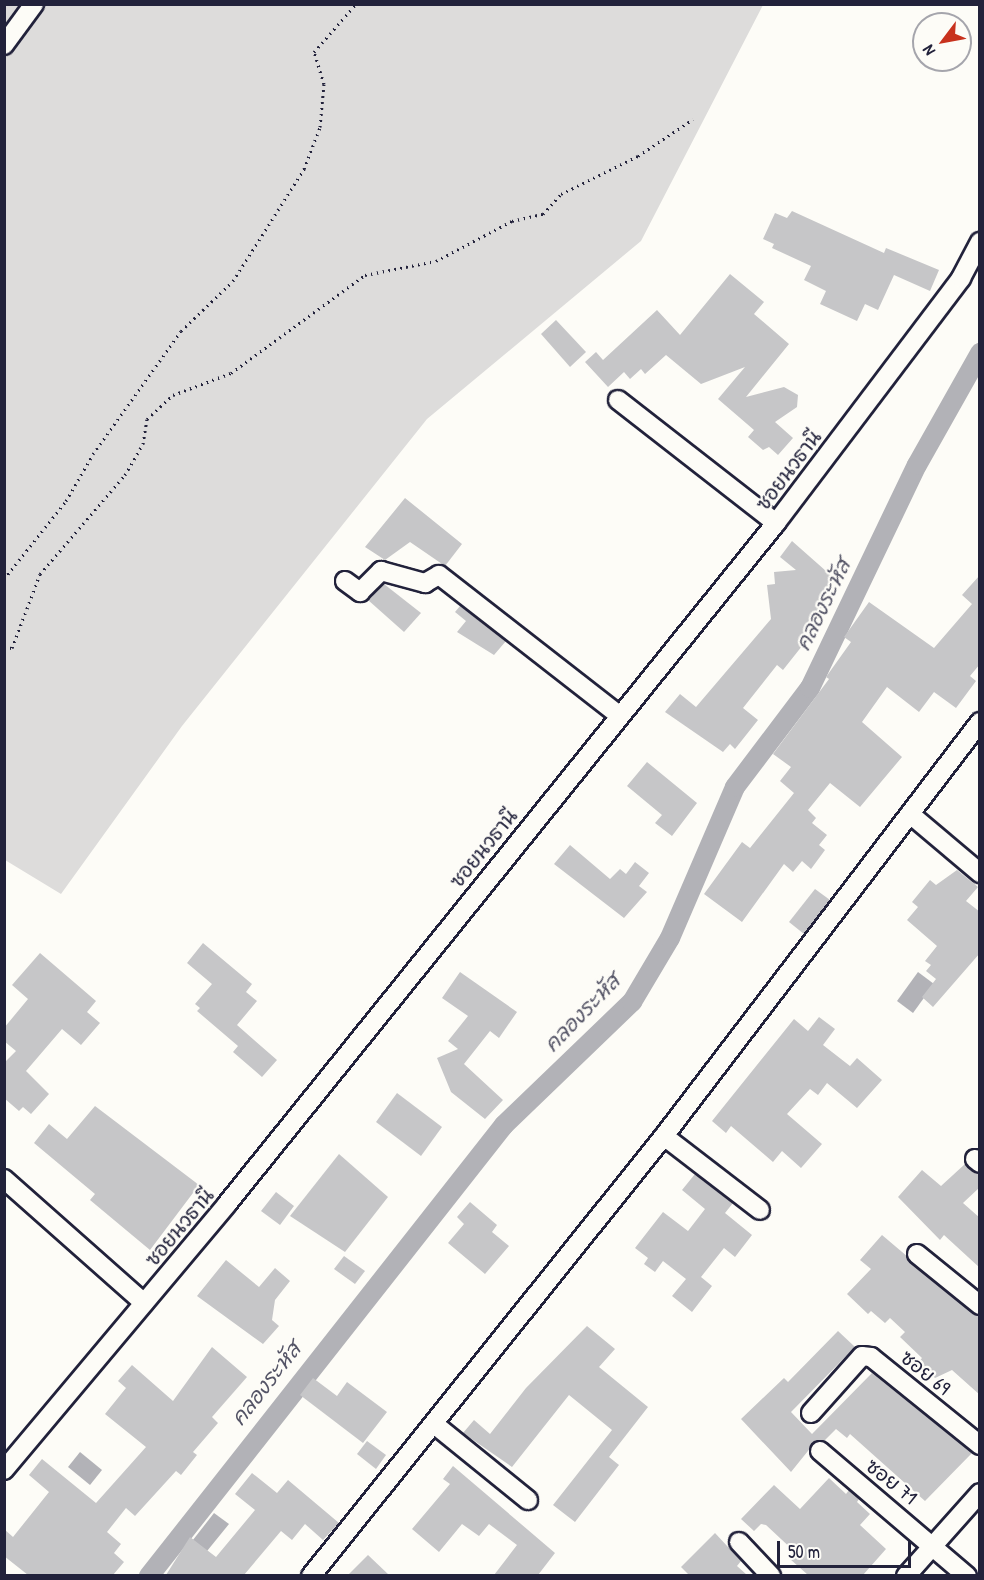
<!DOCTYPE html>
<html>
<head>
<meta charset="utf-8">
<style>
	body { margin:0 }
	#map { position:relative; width:984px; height:1580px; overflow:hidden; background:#fdfcf7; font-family:"Patrick Hand","Playpen Sans Thai",sans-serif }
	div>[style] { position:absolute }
	.green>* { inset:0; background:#dddcdb }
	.water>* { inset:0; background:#b2b2b7 }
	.canal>* { height:20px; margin:-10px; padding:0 10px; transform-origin:10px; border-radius:10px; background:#b2b2b7 }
	.building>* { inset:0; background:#c6c6c8 }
	.path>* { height:3px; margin-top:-1.5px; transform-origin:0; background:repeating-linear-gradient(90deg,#22223b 0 1.5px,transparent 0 6px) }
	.roads { filter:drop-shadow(2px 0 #22223b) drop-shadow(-2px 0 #22223b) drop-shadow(0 2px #22223b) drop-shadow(0 -2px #22223b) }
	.minor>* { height:18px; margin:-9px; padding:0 9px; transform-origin:9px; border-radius:9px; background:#fdfcf7 }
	span { translate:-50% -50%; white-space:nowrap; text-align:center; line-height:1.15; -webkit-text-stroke:4.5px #fdfcf7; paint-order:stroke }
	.street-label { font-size:20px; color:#22223b }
	.water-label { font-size:21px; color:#545466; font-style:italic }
	.frame { position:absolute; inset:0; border:6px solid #22223b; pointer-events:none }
	.north { position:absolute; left:912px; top:12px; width:60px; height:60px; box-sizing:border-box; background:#fdfcf7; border:2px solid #a5a5ac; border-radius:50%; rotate:238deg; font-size:16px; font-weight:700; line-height:24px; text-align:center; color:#22223b }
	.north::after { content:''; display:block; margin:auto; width:21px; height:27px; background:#c8321e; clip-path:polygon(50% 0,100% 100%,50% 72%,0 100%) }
	.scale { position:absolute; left:777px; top:1541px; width:134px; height:27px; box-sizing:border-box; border:3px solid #22223b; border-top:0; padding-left:8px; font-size:18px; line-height:21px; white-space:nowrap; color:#22223b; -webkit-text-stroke:4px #fdfcf7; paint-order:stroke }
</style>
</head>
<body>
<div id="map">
	<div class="green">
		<i style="clip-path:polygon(4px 5px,763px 5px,641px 241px,427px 419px,182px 726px,61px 894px,5px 860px)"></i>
	</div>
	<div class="water">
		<i style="clip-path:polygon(918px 972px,934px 984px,913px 1013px,897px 1001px)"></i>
		<i style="clip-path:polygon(80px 1452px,102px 1470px,90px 1485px,68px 1467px)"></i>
		<i style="clip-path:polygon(214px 1513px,229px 1524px,203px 1556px,189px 1545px)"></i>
	</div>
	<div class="canal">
		<i style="left:149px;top:1576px;width:574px;rotate:-51.79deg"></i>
		<i style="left:504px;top:1125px;width:178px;rotate:-43.9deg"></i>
		<i style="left:632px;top:1002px;width:74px;rotate:-59.3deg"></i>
		<i style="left:670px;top:938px;width:164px;rotate:-66.7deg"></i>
		<i style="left:735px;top:787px;width:124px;rotate:-52.9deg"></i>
		<i style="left:810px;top:688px;width:247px;rotate:-64.4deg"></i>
		<i style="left:917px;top:465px;width:129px;rotate:-60.6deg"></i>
	</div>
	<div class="building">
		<i style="clip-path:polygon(792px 211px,884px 253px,886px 248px,939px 270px,930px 291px,894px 275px,878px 310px,865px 304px,857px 321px,820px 304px,826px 291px,804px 280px,811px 266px,772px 248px,774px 244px,763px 239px,775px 213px,787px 218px)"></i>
		<i style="clip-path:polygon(730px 274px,764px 302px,754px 314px,789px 344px,746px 397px,784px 387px,798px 395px,797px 407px,775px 422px,793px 438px,778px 455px,769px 447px,763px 450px,748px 437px,754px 430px,718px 399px,745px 367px,701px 384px,666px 355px,645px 374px,641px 369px,630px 379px,624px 372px,608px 387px,585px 362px,596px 352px,603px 360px,657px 310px,680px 335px)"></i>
		<i style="clip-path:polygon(556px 320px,586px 352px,570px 367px,541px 334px)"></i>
		<i style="clip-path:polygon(405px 498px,462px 544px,445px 566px,410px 542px,385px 560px,365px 547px)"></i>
		<i style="clip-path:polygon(792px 541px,835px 579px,806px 641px,783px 670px,777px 665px,743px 708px,758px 720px,735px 749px,730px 744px,723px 752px,665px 712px,680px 694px,696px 707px,771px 619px,767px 585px,775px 584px,774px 572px,796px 570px,780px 557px)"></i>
		<i style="clip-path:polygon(980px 575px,980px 664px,970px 676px,976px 681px,956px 708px,934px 692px,919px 712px,887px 687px,862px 722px,902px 757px,860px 807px,830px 783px,808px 810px,816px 818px,812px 823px,827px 835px,819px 845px,825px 850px,811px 869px,802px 861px,793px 872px,784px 864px,742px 922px,704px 894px,742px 842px,750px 848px,794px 793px,780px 781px,791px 767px,773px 754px,829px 679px,826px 677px,851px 642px,844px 637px,869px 602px,934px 648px,972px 604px,962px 595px)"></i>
		<i style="clip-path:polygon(384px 584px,421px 613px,404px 632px,368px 600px)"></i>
		<i style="clip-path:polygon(460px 606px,506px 641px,494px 655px,457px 632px,466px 621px,455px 612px)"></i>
		<i style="clip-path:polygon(647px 762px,697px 803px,672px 836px,655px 823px,662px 815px,627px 786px)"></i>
		<i style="clip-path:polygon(570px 845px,610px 879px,620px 869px,626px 874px,635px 862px,649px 873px,639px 886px,647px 892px,624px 918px,554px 864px)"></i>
		<i style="clip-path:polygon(957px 870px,978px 887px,966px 901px,980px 912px,980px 953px,933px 1007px,922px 997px,936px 979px,926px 971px,931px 965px,925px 961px,937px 946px,907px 920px,918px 907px,912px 902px,930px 880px,936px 885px)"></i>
		<i style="clip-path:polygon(815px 889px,830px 900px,804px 934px,789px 922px)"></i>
		<i style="clip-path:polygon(203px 943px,252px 984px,246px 992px,257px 1001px,237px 1025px,277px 1060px,262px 1077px,233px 1052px,238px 1046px,197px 1011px,200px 1008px,195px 1004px,212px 984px,187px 963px)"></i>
		<i style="clip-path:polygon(40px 953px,96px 1001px,87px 1012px,100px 1023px,81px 1045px,62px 1029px,26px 1071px,49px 1094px,31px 1114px,23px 1107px,19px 1111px,4px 1098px,4px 1063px,16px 1051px,4px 1041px,4px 1028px,28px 999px,12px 985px)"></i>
		<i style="clip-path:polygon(460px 972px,517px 1012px,499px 1038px,490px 1031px,464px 1064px,503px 1100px,485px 1119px,451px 1092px,437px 1058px,458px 1049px,448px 1041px,468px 1016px,442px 998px)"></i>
		<i style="clip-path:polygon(819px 1017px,835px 1029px,823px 1045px,850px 1066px,857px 1058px,882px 1080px,857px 1108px,827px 1083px,818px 1095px,810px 1089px,787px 1114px,822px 1144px,801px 1168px,782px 1151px,773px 1162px,731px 1126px,726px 1133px,712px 1121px,794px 1019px,808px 1031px)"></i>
		<i style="clip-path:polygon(397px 1093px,442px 1127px,421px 1156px,376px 1122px)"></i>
		<i style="clip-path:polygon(95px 1106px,199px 1185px,150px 1250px,90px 1200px,95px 1194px,34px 1143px,49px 1124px,67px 1139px)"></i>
		<i style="clip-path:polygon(339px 1154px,388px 1197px,345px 1252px,290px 1216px)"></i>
		<i style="clip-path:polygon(965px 1164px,980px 1174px,980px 1187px,963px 1203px,980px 1218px,980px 1268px,944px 1235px,940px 1240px,898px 1197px,922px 1170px,941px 1186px)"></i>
		<i style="clip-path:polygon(695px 1174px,733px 1203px,725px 1213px,752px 1235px,735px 1257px,724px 1248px,701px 1277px,712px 1286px,692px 1312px,672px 1296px,686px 1279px,663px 1261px,655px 1272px,644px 1264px,648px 1258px,635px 1248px,663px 1212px,688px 1231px,705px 1209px,682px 1190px)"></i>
		<i style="clip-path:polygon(276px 1192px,294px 1206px,280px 1225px,261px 1211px)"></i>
		<i style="clip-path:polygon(470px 1202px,497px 1225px,492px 1232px,509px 1246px,485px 1274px,448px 1243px,464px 1224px,457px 1217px)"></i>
		<i style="clip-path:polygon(882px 1235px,980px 1318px,980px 1395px,952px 1370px,935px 1378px,928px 1371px,924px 1376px,914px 1367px,922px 1358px,900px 1337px,905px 1332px,890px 1318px,885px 1323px,871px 1311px,868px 1314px,847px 1294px,871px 1269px,860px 1260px)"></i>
		<i style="clip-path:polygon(344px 1256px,365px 1271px,355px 1284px,334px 1269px)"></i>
		<i style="clip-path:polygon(226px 1260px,259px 1287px,275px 1268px,290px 1281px,275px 1300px,272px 1320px,279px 1326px,263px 1344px,197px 1296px)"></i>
		<i style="clip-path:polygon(587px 1326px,615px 1349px,599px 1367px,648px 1407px,609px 1457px,619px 1465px,575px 1522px,553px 1505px,612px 1430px,569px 1395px,512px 1467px,463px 1433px,474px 1420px,490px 1434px,526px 1388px)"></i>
		<i style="clip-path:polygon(838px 1331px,855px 1347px,791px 1412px,812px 1434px,872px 1373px,972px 1453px,925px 1501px,850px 1434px,847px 1438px,836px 1429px,824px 1441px,816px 1441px,791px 1472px,741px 1419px,784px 1378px,788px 1382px)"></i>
		<i style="clip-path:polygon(212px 1347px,247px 1377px,212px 1417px,218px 1423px,193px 1452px,197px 1455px,181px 1475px,176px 1471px,135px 1516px,126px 1508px,107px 1532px,121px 1544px,114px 1553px,124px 1562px,113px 1575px,28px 1575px,4px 1556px,4px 1529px,13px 1537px,49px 1492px,29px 1475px,42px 1459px,96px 1503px,146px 1447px,105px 1414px,126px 1388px,118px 1381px,132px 1365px,173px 1401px)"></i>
		<i style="clip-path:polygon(313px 1378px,337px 1396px,347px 1382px,387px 1412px,363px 1443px,300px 1395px)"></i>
		<i style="clip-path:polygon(367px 1441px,386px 1455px,376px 1469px,357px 1454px)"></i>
		<i style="clip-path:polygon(453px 1466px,555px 1553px,538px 1575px,494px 1575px,517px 1545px,489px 1524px,479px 1536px,462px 1524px,439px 1552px,412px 1529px,450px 1484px,443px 1479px)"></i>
		<i style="clip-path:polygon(252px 1473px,277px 1493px,288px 1480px,339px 1523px,323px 1540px,305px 1524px,292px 1540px,281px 1531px,244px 1575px,166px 1575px,190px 1537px,216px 1557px,255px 1510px,235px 1494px)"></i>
		<i style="clip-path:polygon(829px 1478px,846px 1494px,849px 1490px,859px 1499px,857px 1502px,870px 1514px,860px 1525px,886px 1549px,863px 1575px,808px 1575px,790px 1559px,796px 1553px,766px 1525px,761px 1524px,754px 1531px,741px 1519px,774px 1485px,800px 1509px)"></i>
		<i style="clip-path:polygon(715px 1533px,741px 1561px,737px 1566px,747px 1575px,689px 1575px,681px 1567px)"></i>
		<i style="clip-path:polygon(368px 1555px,389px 1575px,348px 1575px)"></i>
	</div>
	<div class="path">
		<i style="left:4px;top:579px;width:100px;rotate:-51.5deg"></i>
		<i style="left:66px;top:501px;width:54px;rotate:-60.1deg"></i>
		<i style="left:93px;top:454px;width:151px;rotate:-54.4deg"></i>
		<i style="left:181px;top:331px;width:72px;rotate:-43.9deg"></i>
		<i style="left:233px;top:281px;width:133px;rotate:-57.6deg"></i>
		<i style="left:304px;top:169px;width:45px;rotate:-69.1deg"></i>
		<i style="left:320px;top:127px;width:43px;rotate:-84.7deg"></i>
		<i style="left:324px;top:84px;width:34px;rotate:-107deg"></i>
		<i style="left:314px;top:52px;width:64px;rotate:-48.8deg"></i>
		<i style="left:4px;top:647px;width:8px;rotate:7deg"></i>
		<i style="left:12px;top:648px;width:79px;rotate:-69.3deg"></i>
		<i style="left:40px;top:574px;width:130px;rotate:-49.4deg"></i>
		<i style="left:125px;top:475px;width:36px;rotate:-60deg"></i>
		<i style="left:143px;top:444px;width:25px;rotate:-81deg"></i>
		<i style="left:147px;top:419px;width:35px;rotate:-43deg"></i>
		<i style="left:173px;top:395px;width:62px;rotate:-20.8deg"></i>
		<i style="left:231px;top:373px;width:166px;rotate:-36.2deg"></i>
		<i style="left:365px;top:275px;width:72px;rotate:-11.2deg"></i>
		<i style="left:436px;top:261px;width:86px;rotate:-27.8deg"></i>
		<i style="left:512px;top:221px;width:32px;rotate:-13deg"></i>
		<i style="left:543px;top:214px;width:27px;rotate:-48deg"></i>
		<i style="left:561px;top:194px;width:86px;rotate:-26.3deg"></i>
		<i style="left:638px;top:156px;width:66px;rotate:-33.9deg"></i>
	</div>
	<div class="roads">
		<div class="minor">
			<i style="left:4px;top:45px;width:51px;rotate:-53.8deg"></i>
			<i style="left:618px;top:400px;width:200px;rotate:37.9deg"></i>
			<i style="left:345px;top:581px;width:19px;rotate:36deg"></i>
			<i style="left:360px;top:592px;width:30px;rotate:-45deg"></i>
			<i style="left:381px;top:571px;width:46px;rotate:15.3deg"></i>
			<i style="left:425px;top:583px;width:16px;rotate:-30deg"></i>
			<i style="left:439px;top:575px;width:228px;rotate:37.9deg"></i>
			<i style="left:910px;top:814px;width:92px;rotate:40.1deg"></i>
			<i style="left:664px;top:1136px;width:121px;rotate:37.6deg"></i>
			<i style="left:975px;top:1159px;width:6px;rotate:39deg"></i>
			<i style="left:4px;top:1179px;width:187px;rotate:41.5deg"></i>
			<i style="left:917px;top:1254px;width:81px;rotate:39deg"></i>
			<i style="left:811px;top:1413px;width:76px;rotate:-48.2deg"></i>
			<i style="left:862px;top:1356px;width:9px;rotate:6deg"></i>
			<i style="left:871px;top:1357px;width:140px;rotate:38.9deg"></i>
			<i style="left:434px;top:1424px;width:121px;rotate:39deg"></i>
			<i style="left:820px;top:1451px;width:193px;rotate:40.4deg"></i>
			<i style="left:4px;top:1470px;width:347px;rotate:-50deg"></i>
			<i style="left:227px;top:1204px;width:875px;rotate:-51.13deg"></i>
			<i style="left:776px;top:523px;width:307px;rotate:-52.9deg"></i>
			<i style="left:961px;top:278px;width:41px;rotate:-62.2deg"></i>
			<i style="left:739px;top:1542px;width:47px;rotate:46.7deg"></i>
			<i style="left:311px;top:1576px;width:564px;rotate:-51.26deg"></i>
			<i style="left:664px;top:1136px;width:521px;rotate:-52.65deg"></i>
			<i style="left:906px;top:1576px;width:111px;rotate:-48.3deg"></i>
		</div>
	</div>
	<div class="street-label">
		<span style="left:788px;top:470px;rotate:-53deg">ซอยนวธานี</span>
		<span style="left:483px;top:848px;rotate:-51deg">ซอยนวธานี</span>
		<span style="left:179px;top:1227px;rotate:-50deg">ซอยนวธานี</span>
		<span style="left:926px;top:1372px;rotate:39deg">ซอย 69</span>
		<span style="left:892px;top:1481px;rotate:39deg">ซอย 71</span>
	</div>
	<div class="water-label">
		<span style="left:823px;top:605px;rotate:-64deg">คลองระหัส</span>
		<span style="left:582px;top:1013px;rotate:-46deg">คลองระหัส</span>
		<span style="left:266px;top:1384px;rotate:-52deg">คลองระหัส</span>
	</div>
	<div class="frame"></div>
	<div class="north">N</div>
	<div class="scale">50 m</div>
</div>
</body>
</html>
